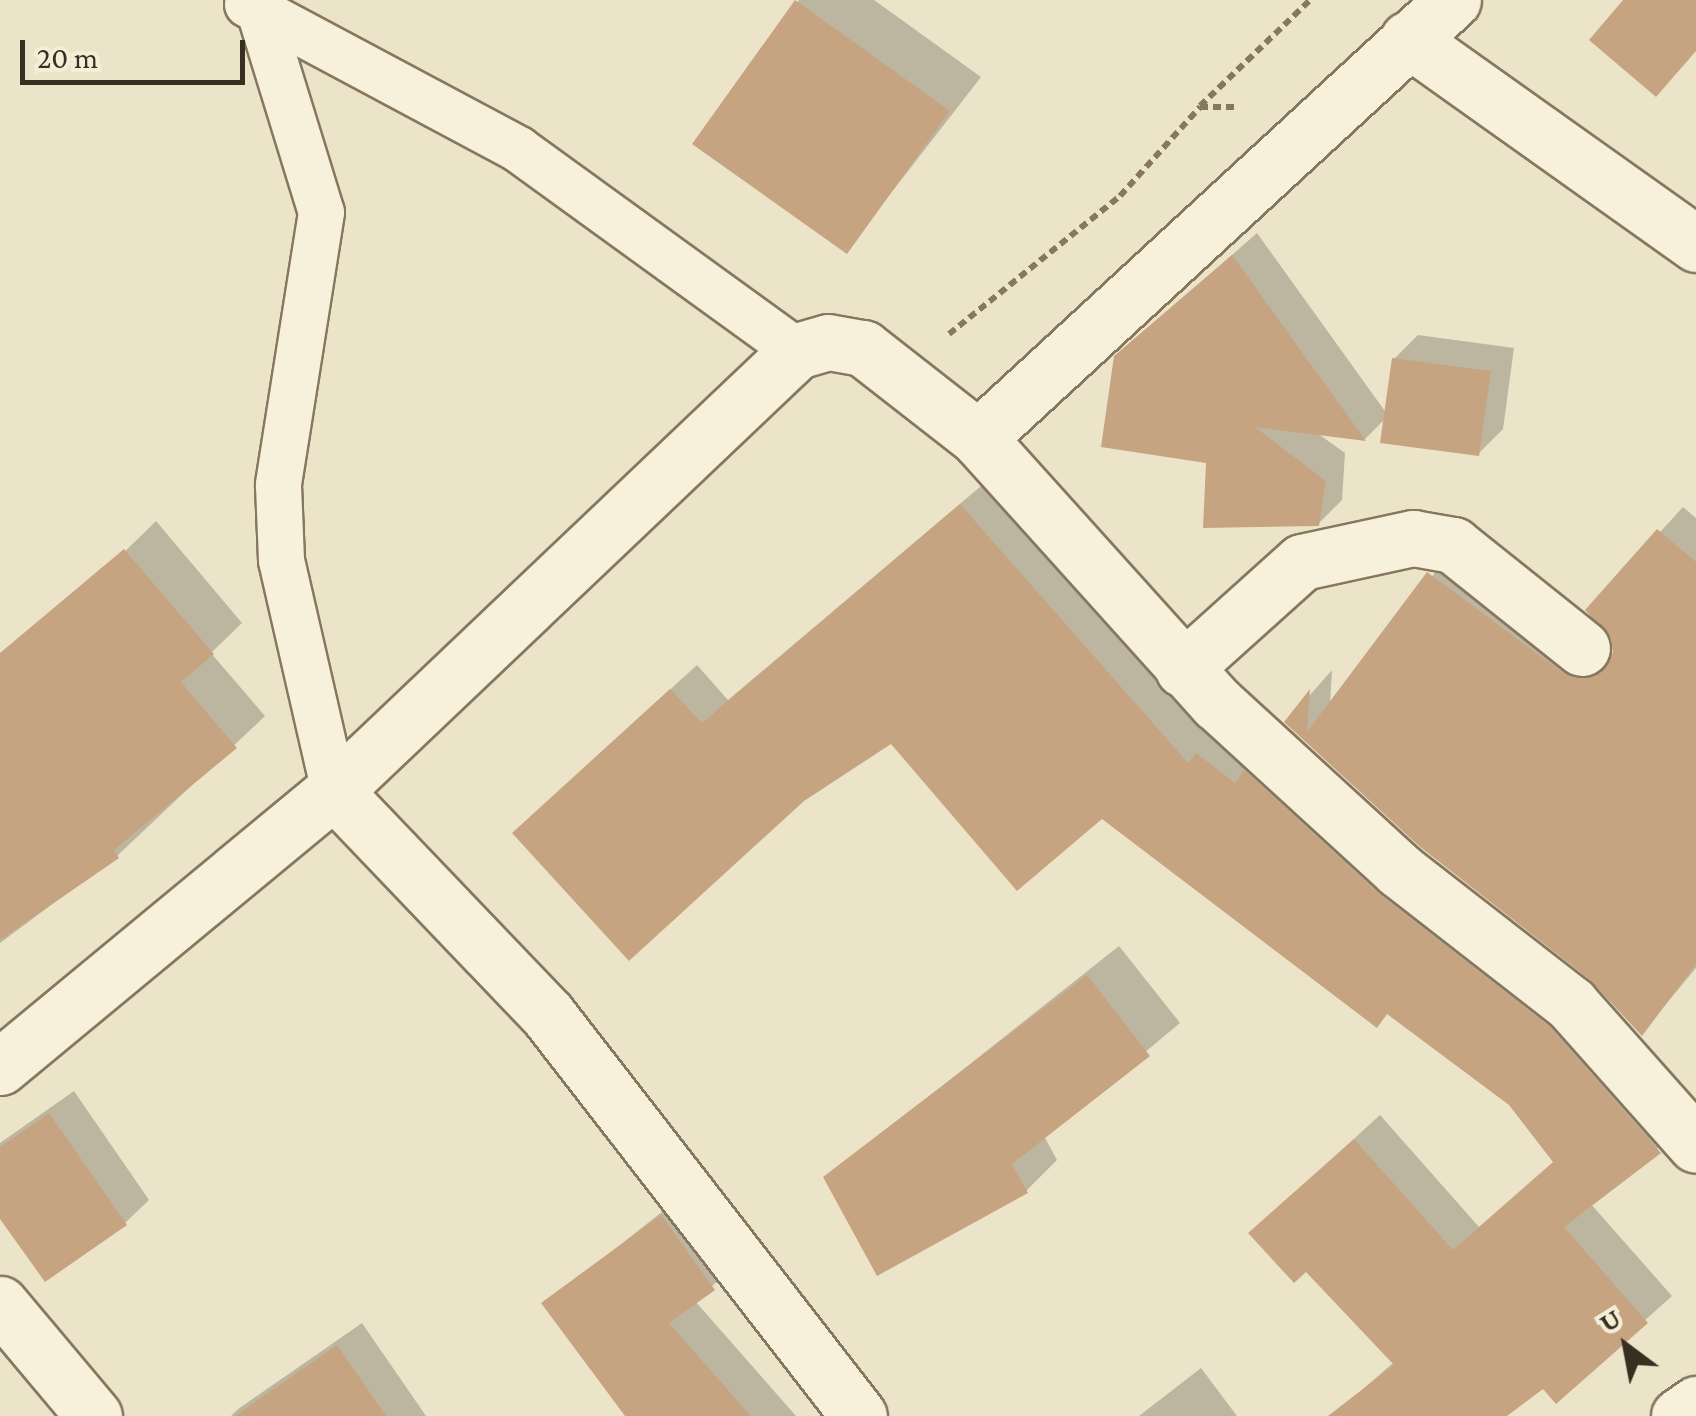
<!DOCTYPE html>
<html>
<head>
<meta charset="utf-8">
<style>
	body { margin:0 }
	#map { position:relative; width:1696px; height:1416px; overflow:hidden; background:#ece4c8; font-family:"Crimson Pro",serif }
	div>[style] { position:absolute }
	.shadow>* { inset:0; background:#0003 }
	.building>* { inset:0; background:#c7a481 }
	.path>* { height:6px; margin-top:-3px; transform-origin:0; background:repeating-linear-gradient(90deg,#87775e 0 8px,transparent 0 13px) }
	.roads { filter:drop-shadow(2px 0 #87775e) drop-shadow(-2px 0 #87775e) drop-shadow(0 2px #87775e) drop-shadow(0 -2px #87775e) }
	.lane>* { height:45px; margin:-22.5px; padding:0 22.5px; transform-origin:22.5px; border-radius:22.5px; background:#f7f1db }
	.street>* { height:55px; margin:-27.5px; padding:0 27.5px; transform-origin:27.5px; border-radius:27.5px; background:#f7f1db }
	span { translate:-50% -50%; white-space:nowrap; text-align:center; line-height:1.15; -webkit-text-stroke:10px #f4eed7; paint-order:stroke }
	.north { position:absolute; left:1576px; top:1296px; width:100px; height:100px; -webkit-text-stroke:8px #f4eed7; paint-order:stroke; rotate:328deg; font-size:28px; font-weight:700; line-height:40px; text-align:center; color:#382e21 }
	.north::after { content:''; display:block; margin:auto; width:35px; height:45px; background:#382e21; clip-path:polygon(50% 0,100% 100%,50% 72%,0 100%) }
	.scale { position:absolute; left:20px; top:40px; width:225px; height:45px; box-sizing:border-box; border:5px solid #382e21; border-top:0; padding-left:12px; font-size:30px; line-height:35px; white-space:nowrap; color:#382e21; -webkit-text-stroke:8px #f4eed7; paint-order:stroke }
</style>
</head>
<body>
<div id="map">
	<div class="shadow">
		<i style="clip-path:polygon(799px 0,874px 0,981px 77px,846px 251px,696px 143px)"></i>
		<i style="clip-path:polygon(1257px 233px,1387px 414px,1394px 359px,1418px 335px,1514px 348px,1503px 429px,1479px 453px,1386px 418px,1365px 439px,1317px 433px,1345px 453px,1342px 500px,1318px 524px,1209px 461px,1116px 357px)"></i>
		<i style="clip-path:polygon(987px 481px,1214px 738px,1223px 729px,1685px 1126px,1590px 1203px,1672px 1296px,1556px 1400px,1543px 1385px,1503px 1416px,1339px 1410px,1394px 1362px,1306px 1268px,1251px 1233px,1380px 1115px,1479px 1227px,1555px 1161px,1511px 1103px,1389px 1012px,1377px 1025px,1102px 815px,891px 740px,540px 808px,697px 665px,728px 700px)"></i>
		<i style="clip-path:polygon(1683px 507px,1696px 518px,1696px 968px,1642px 1033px,1592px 978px,1287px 721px,1332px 670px,1330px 705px,1453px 550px,1603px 656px,1615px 652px,1613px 635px,1589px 610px)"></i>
		<i style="clip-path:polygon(156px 521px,242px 623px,211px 653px,265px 716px,117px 856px,0 943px,0 674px)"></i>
		<i style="clip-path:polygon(1119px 946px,1180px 1023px,1044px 1136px,1057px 1160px,1026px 1191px,826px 1178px)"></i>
		<i style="clip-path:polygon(74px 1091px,149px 1200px,125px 1223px,0 1215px,0 1143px)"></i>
		<i style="clip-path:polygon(686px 1193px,737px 1264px,695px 1301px,796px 1416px,628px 1416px,545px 1304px)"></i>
		<i style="clip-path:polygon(362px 1323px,426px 1416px,231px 1416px,238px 1409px)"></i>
		<i style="clip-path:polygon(1201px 1368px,1237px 1416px,1139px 1416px)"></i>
	</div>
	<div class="building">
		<i style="clip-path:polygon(795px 0,950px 111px,847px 254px,692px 144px)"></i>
		<i style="clip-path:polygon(1623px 0,1696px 0,1696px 51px,1656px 97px,1589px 40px)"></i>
		<i style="clip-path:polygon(1232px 255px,1366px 441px,1255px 427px,1326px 481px,1319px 526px,1203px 528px,1206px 463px,1101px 447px,1114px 356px)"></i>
		<i style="clip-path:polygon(1392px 358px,1491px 371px,1479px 456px,1380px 443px)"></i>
		<i style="clip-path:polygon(960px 504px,1188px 763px,1196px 753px,1235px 783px,1244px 770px,1378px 893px,1550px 1027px,1661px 1153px,1564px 1227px,1648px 1323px,1556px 1404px,1543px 1389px,1507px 1416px,1328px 1416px,1394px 1365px,1306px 1272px,1294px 1283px,1248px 1233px,1354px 1139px,1453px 1250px,1553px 1162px,1509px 1105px,1387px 1014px,1377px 1028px,1102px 819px,1017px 891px,891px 744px,804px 801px,629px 961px,512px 833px,670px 689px,702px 723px)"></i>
		<i style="clip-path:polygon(1657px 529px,1696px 562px,1696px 964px,1642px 1036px,1590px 980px,1419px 846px,1284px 722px,1310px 689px,1307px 732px,1427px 572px,1562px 672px,1594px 677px,1613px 654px,1611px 638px,1585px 610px)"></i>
		<i style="clip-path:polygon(124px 549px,214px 654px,181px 682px,237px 748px,114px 850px,119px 858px,0 940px,0 653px)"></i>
		<i style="clip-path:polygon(1087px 975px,1150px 1056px,1012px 1164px,1028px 1193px,877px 1276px,823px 1177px)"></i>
		<i style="clip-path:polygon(49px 1113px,127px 1225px,45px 1282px,0 1219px,0 1147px)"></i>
		<i style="clip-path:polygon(661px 1215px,715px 1290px,669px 1323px,751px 1416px,625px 1416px,541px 1303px)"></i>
		<i style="clip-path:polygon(337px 1345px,386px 1416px,235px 1416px)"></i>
	</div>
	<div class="path">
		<i style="left:1200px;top:106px;width:153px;rotate:-43.9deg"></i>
		<i style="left:949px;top:334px;width:220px;rotate:-38.9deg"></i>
		<i style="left:1120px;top:196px;width:120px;rotate:-48deg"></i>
		<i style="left:1200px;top:107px;width:38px"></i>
	</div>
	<div class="roads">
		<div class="lane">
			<i style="left:247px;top:4px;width:307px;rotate:28.1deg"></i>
			<i style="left:518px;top:149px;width:344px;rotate:35.9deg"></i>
			<i style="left:260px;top:14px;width:207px;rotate:72.9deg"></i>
			<i style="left:321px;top:212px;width:276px;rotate:99deg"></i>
			<i style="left:278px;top:485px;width:75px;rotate:87.7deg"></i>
			<i style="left:281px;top:560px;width:237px;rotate:77.1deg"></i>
		</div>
		<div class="street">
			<i style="left:1408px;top:39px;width:354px;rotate:35.4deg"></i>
			<i style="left:978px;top:438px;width:646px;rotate:-42.68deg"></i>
			<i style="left:1183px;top:669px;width:160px;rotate:-42deg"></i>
			<i style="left:1302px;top:562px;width:114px;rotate:-12.2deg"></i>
			<i style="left:1413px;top:538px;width:41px;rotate:9.9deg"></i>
			<i style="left:1453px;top:545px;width:165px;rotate:38.6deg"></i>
			<i style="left:334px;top:791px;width:310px;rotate:46.3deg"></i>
			<i style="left:548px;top:1015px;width:507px;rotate:52.2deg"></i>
			<i style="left:0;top:1067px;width:433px;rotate:-39.6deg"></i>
			<i style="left:334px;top:791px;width:639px;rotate:-43.54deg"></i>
			<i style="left:797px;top:351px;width:32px;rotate:-16deg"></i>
			<i style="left:828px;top:342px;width:36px;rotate:10deg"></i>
			<i style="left:863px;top:348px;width:146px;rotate:38deg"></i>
			<i style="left:978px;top:438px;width:357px;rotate:48deg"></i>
			<i style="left:1217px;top:703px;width:247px;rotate:42.5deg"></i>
			<i style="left:1399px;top:870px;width:218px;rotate:37.9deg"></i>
			<i style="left:1571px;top:1004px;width:188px;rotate:48.4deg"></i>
			<i style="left:0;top:1304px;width:146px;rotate:50deg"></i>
			<i style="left:1679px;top:1416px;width:21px;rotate:-35deg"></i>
		</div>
	</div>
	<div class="north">U</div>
	<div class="scale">20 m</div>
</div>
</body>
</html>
